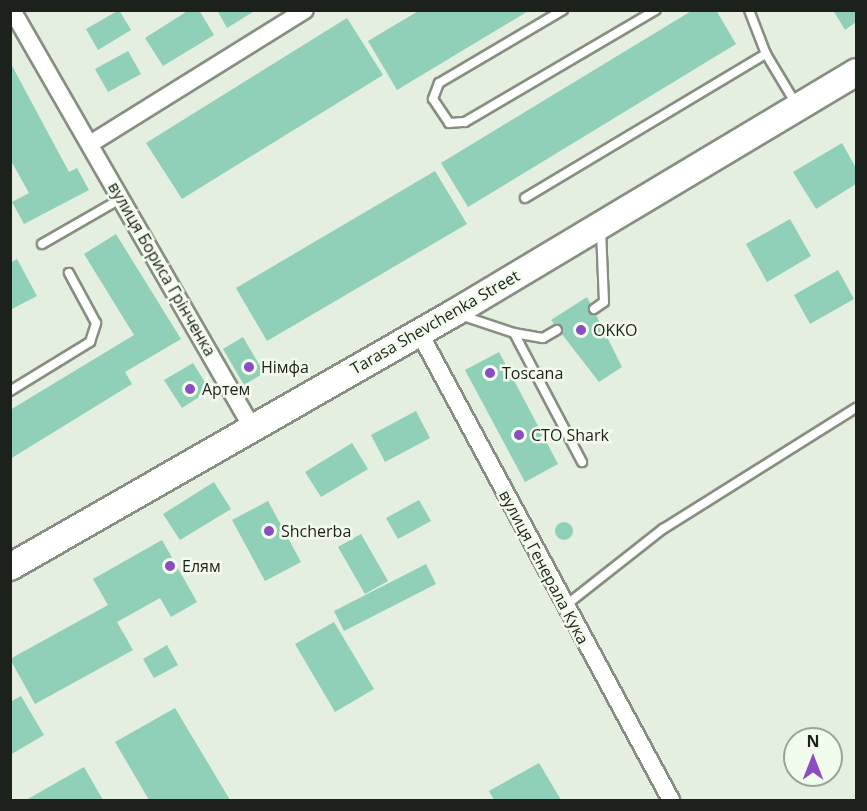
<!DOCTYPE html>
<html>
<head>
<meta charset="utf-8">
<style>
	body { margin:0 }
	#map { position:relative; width:867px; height:811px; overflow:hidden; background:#e4efdf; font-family:"Open Sans",sans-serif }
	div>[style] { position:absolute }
	.building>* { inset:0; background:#90cfb8 }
	.round { border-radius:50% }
	.roads { filter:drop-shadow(2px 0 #868f81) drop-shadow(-2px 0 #868f81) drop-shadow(0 2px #868f81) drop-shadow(0 -2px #868f81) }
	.service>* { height:8px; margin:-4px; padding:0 4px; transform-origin:4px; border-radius:4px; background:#fff }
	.minor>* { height:16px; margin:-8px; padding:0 8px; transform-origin:8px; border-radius:8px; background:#fff }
	.primary>* { height:26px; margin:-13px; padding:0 13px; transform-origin:13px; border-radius:13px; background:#fff }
	.dots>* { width:16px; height:16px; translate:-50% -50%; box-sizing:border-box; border:3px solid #f1fcec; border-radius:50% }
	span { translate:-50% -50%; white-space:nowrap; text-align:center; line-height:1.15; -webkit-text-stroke:5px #f1fcec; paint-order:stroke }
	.street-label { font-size:16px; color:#1d211b }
	.poi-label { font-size:16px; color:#1d211b }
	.left { translate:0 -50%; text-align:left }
	.frame { position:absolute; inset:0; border:12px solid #1d211b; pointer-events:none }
	.north { position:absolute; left:783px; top:727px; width:60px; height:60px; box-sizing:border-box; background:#f1fcec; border:2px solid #9ca498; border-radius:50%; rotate:0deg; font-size:16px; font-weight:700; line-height:24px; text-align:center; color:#1d211b }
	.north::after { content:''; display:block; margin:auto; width:21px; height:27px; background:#8c4cc2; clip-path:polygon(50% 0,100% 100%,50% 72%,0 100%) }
</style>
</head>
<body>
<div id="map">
	<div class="building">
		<i style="clip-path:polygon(119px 10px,131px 30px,98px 50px,86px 29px)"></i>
		<i style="clip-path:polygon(189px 10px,199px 10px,214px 35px,163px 66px,145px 38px)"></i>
		<i style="clip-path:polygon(217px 10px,256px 10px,227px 28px)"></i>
		<i style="clip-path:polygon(420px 10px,530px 10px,397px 90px,368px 41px)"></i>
		<i style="clip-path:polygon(693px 10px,716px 10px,736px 44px,468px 207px,441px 163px)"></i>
		<i style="clip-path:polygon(833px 10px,856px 10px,856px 22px,845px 30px)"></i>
		<i style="clip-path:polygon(347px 18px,383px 75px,182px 199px,146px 143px)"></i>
		<i style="clip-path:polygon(128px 51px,141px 74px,108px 92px,95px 69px)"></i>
		<i style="clip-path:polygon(10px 62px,69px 172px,77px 168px,89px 190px,24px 224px,12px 202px,29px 193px,10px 159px)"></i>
		<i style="clip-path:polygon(842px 143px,856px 168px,856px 184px,816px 209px,793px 172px)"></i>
		<i style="clip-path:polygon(435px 171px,467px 224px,267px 341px,236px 288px)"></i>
		<i style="clip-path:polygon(790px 219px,811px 256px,767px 282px,746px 244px)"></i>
		<i style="clip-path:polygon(116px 234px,181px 339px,125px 372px,132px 384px,10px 459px,10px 410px,134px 335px,84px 254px)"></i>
		<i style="clip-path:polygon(17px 259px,37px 296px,10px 310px,10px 263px)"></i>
		<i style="clip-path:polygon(838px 270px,854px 299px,810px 324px,794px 295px)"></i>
		<i style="clip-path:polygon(587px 297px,622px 367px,599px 382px,551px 320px)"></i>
		<i style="clip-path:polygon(243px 337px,264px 373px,244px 385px,223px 349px)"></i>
		<i style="clip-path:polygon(499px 352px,558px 464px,525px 482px,465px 370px)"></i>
		<i style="clip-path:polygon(193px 363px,210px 390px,182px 408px,164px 380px)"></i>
		<i style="clip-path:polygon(416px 411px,430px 438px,385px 462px,371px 435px)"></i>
		<i style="clip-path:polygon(352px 443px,368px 469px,321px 497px,305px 472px)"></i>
		<i style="clip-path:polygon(214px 482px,231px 509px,180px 540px,163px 514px)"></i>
		<i style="clip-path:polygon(419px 500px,431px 521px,398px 539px,386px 518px)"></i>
		<i style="clip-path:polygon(268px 501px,301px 562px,265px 581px,232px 520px)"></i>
		<i class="round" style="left:555px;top:522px;width:18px;height:18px"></i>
		<i style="clip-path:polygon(361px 534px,388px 581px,365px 594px,338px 547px)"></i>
		<i style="clip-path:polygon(162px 540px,197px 602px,171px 617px,160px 598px,117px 622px,133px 650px,35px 704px,10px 659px,108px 605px,93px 579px)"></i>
		<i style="clip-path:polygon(426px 564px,436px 584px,344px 631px,334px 611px)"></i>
		<i style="clip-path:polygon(334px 622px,374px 689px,335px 712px,295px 644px)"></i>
		<i style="clip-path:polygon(167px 645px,178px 665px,154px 678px,143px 659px)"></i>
		<i style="clip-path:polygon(21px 696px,44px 735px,10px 755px,10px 702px)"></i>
		<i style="clip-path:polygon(175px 708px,230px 800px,149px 800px,115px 742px)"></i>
		<i style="clip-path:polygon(539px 763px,561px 800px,494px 800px,489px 791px)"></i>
		<i style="clip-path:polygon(84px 767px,103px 800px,26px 800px)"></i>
	</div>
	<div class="roads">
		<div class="service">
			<i style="left:563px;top:10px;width:144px;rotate:149.5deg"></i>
			<i style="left:439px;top:83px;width:17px;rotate:111deg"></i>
			<i style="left:433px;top:99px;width:29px;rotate:56deg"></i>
			<i style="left:449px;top:123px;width:16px;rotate:-4deg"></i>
			<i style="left:465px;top:122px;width:221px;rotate:-30.4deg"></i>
			<i style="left:749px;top:10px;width:47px;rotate:68.9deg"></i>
			<i style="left:766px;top:54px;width:58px;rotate:59deg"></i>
			<i style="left:525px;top:198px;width:281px;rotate:-30.9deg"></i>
			<i style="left:42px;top:244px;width:92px;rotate:-29.9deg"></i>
			<i style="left:594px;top:309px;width:12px;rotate:-35deg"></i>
			<i style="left:604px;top:302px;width:72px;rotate:-92.4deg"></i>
			<i style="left:460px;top:315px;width:57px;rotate:18.4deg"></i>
			<i style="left:514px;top:333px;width:29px;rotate:10deg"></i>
			<i style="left:543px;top:338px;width:16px;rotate:-30deg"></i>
			<i style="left:514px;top:333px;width:146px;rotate:62.2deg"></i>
			<i style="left:10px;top:391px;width:94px;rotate:-31.5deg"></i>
			<i style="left:90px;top:342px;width:20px;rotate:-72deg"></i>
			<i style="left:96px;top:323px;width:57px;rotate:-118.4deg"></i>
			<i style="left:565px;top:606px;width:125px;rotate:-38.2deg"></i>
			<i style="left:663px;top:529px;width:228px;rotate:-32.1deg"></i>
		</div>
		<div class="minor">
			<i style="left:12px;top:10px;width:480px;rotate:60.1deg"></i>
			<i style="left:90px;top:144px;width:253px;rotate:-31.9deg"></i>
			<i style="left:419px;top:332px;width:532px;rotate:61.7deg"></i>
		</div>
		<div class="primary">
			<i style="left:10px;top:567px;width:512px;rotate:-29.77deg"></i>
			<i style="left:454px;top:313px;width:469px;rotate:-30.9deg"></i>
		</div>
	</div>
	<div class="dots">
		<i style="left:581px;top:330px;background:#8c4cc2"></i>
		<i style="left:249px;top:367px;background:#8c4cc2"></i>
		<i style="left:490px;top:373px;background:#8c4cc2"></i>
		<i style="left:190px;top:389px;background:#8c4cc2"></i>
		<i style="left:519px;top:435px;background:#8c4cc2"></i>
		<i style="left:269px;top:531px;background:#8c4cc2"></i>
		<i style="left:170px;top:566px;background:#8c4cc2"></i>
	</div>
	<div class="street-label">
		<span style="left:162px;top:269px;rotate:60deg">вулиця Бориса Грінченка</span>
		<span style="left:435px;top:322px;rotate:-30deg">Tarasa Shevchenka Street</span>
		<span style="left:544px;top:567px;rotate:62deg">вулиця Генерала Кука</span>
	</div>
	<div class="poi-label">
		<span class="left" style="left:593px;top:330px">OKKO</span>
		<span class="left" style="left:261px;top:367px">Німфа</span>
		<span class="left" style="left:502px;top:373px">Toscana</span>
		<span class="left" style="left:202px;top:389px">Артем</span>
		<span class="left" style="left:531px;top:435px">СТО Shark</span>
		<span class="left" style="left:281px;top:531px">Shcherba</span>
		<span class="left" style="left:182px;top:566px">Елям</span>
	</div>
	<div class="frame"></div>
	<div class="north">N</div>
</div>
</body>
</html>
